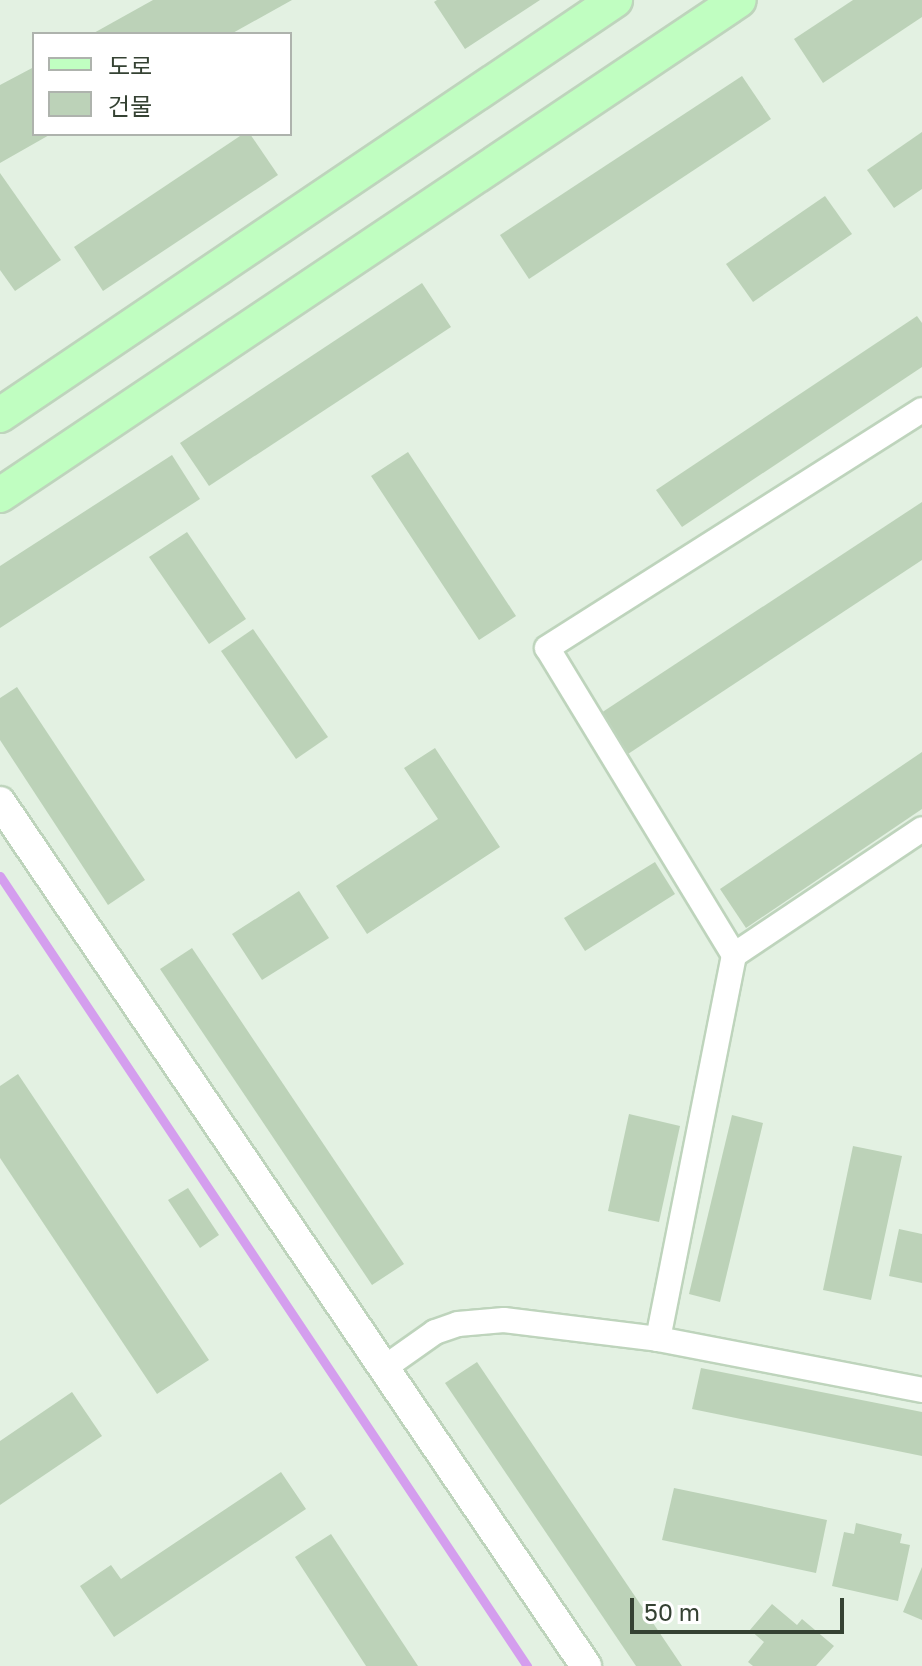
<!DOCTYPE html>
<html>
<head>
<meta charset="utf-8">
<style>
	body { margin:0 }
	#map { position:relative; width:922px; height:1666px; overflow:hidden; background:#e3f1e2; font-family:"Golos Text","Noto Sans KR",sans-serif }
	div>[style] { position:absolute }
	.stream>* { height:9px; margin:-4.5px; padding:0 4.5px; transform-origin:4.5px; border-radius:4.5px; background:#d49eee }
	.building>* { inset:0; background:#bcd2b8 }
	.roads { filter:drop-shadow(2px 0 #bed4bc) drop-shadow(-2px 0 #bed4bc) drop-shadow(0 2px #bed4bc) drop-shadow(0 -2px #bed4bc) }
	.minor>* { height:24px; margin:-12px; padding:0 12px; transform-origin:12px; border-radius:12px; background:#fff }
	.tertiary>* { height:30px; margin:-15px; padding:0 15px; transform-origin:15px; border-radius:15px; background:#fff }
	.secondary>* { height:34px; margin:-17px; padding:0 17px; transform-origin:17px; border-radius:17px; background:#c0fec1 }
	span { translate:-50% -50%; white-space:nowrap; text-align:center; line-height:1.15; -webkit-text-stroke:6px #fff; paint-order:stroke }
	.legend { position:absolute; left:32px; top:32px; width:260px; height:104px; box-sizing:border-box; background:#fff; border:2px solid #aeb3ad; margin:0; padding:10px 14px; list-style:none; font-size:24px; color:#354233 }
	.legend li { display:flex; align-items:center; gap:16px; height:40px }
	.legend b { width:40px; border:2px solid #aeb3ad }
	.scale { position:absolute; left:630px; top:1598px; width:214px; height:36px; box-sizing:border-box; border:4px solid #354233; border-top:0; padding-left:10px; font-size:24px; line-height:28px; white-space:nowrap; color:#354233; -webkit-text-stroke:6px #fff; paint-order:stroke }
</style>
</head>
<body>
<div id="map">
	<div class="stream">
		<i style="left:0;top:876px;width:950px;rotate:56.29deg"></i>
	</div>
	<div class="building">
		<i style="clip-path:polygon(153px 0,292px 0,231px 34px,92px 34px)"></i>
		<i style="clip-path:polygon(437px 0,540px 0,465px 49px,434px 2px)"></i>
		<i style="clip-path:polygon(853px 0,922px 0,922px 17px,823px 83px,794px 39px)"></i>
		<i style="clip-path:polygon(34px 67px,34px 134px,51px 134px,0 163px,0 85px)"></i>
		<i style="clip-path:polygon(742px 76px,771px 119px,529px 279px,500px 235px)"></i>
		<i style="clip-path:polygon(922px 132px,922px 189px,894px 208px,867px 170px)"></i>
		<i style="clip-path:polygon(243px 134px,250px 134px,278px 175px,103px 291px,74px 247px)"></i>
		<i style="clip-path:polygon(0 173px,61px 260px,15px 291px,0 270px)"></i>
		<i style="clip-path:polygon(825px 196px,852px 234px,753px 302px,726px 264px)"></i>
		<i style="clip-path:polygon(422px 283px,451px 327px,209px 486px,180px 443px)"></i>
		<i style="clip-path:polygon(917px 316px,922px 323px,922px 367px,682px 527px,656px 490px)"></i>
		<i style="clip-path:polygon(408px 452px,516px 616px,479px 640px,371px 476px)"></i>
		<i style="clip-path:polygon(172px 455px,200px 499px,0 628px,0 566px)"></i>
		<i style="clip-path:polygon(922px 502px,922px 560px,628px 754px,601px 713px)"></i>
		<i style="clip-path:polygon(187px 532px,246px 619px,209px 644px,149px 557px)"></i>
		<i style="clip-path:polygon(253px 629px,328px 737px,296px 759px,221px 651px)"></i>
		<i style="clip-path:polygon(17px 687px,145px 880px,108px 905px,0 740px,0 698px)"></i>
		<i style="clip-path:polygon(435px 748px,500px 847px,367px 934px,336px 886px,438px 819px,404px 768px)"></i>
		<i style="clip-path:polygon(922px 752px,922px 809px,746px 928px,720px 889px)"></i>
		<i style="clip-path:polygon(655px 862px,675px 894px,585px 951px,564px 918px)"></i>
		<i style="clip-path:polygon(299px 891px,329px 938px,262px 980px,232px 934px)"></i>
		<i style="clip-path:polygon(192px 948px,404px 1264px,372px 1285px,160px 969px)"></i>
		<i style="clip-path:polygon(18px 1074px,209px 1360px,157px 1394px,0 1158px,0 1086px)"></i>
		<i style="clip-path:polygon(629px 1114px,680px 1126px,659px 1222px,608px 1211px)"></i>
		<i style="clip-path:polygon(732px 1115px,763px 1123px,720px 1302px,689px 1294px)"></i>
		<i style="clip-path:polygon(853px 1146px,902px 1156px,871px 1300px,823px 1290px)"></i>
		<i style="clip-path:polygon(188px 1188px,219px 1235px,200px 1248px,168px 1200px)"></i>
		<i style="clip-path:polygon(899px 1229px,922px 1234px,922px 1283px,889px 1276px)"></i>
		<i style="clip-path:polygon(477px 1362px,682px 1666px,636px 1666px,445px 1383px)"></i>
		<i style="clip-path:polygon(701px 1368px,922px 1412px,922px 1456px,692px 1409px)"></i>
		<i style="clip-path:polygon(72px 1392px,102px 1436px,0 1505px,0 1441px)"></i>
		<i style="clip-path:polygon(281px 1472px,306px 1509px,114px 1637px,80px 1586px,111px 1565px,121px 1579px)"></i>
		<i style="clip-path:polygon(674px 1488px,827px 1520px,816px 1573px,662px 1540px)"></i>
		<i style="clip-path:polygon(856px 1523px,902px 1534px,900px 1543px,910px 1545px,898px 1601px,832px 1586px,844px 1532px,854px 1534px)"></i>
		<i style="clip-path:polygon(331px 1534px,418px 1666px,366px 1666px,295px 1557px)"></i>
		<i style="clip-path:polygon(922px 1567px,922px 1620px,903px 1612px)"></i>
		<i style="clip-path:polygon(772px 1604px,797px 1625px,802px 1619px,834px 1646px,816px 1666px,753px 1666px,748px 1662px,764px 1642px,750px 1630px)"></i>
	</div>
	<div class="roads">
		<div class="minor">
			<i style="left:734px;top:955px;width:226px;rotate:-33.8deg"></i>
			<i style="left:658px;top:1339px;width:391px;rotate:-78.8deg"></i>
			<i style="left:734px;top:955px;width:359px;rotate:-121.3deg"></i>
			<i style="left:547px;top:648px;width:444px;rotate:-32.4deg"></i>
			<i style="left:384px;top:1368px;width:62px;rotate:-35.2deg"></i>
			<i style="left:435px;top:1332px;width:24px;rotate:-19deg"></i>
			<i style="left:458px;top:1324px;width:46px;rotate:-5deg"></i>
			<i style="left:504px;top:1320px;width:155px;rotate:7deg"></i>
			<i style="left:658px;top:1339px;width:269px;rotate:10.9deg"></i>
		</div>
		<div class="tertiary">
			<i style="left:0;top:802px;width:1044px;rotate:55.85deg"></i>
		</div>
		<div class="secondary">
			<i style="left:0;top:415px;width:742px;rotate:-34.01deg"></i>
			<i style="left:0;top:495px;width:889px;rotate:-33.82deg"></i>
		</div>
	</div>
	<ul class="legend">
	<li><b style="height:10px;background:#c0fec1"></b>도로</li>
	<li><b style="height:22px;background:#bcd2b8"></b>건물</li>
	</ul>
	<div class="scale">50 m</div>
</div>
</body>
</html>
